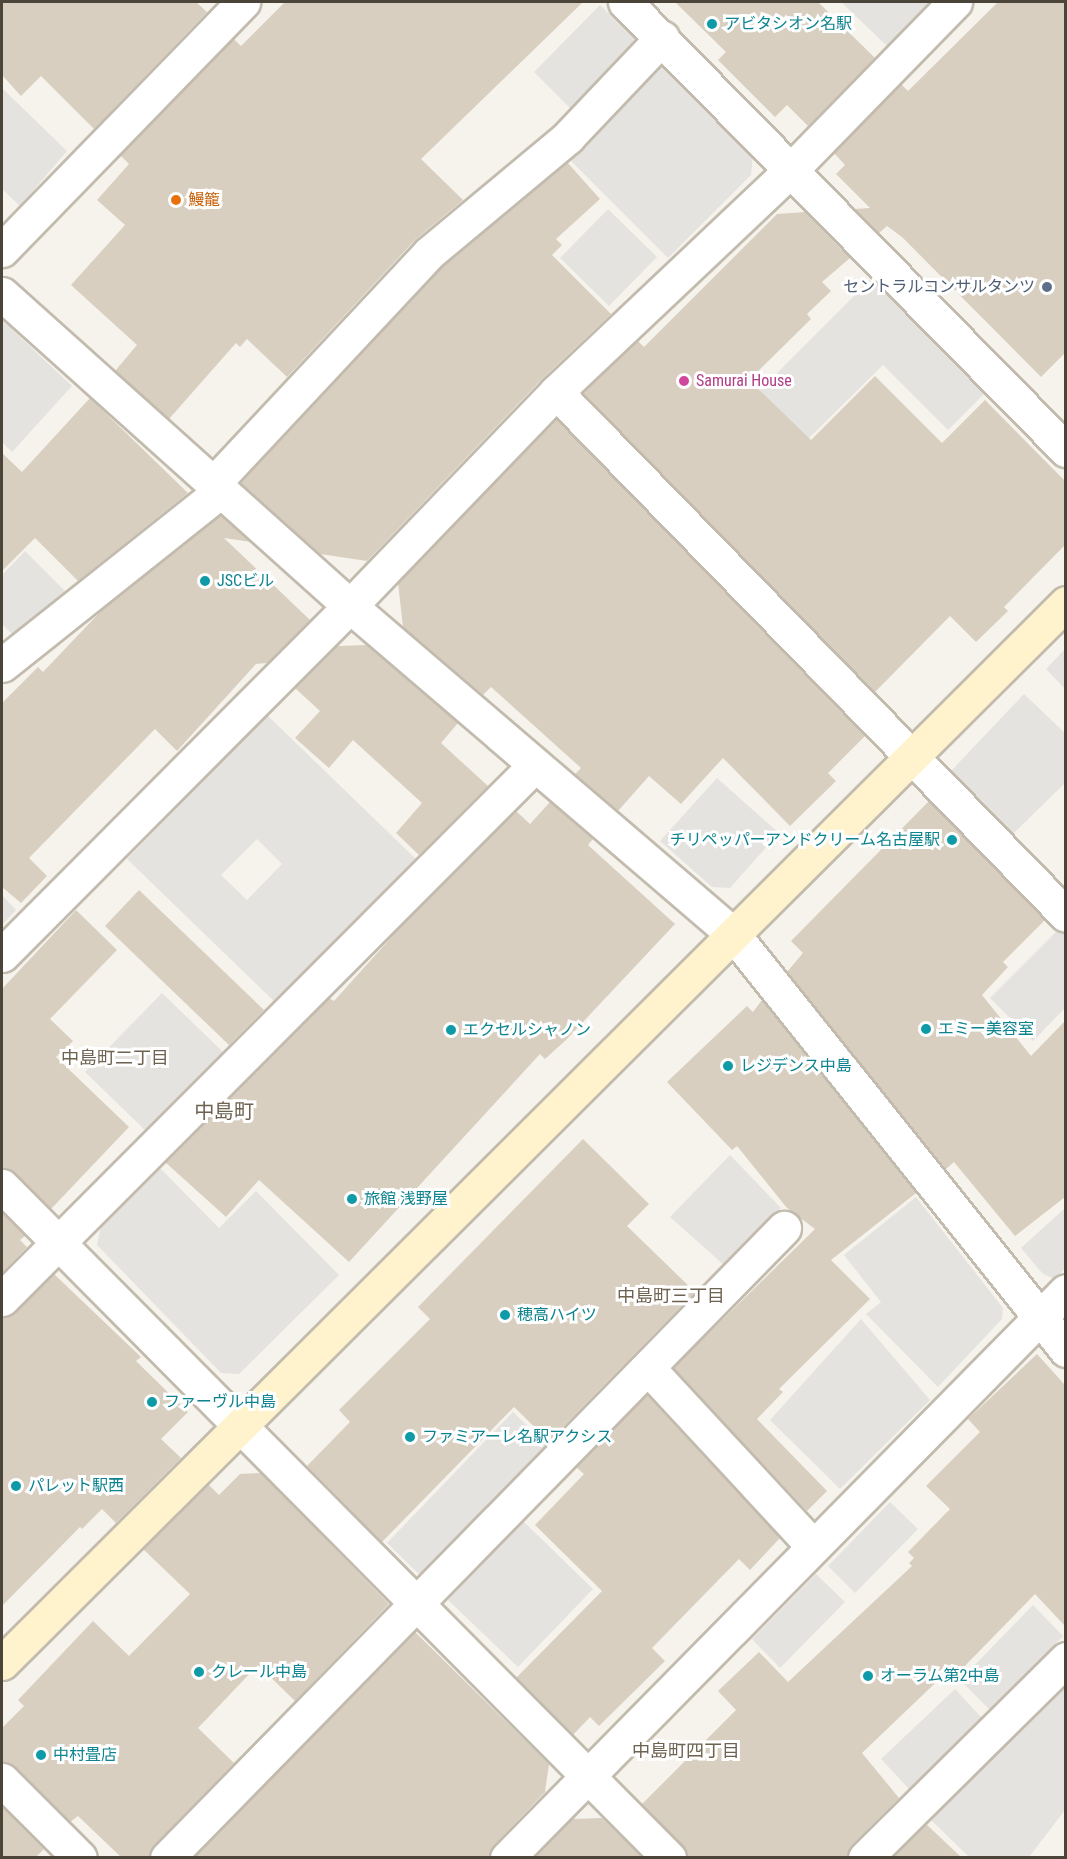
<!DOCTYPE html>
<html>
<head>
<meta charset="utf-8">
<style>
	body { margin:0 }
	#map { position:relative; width:1067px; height:1859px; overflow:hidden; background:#f6f3ec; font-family:"Roboto Condensed","Noto Sans JP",sans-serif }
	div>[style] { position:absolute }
	.parking>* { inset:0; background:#e5e3e0 }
	.building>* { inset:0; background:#d8cfc1 }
	.roads { filter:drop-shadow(2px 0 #c2bbae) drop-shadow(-2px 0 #c2bbae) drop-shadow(0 2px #c2bbae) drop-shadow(0 -2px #c2bbae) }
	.street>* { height:33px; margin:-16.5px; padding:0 16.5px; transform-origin:16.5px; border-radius:16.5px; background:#fff }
	.secondary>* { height:33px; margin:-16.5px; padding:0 16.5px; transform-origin:16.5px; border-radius:16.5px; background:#fff3cd }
	.dots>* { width:16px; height:16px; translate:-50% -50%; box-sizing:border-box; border:3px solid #fff; border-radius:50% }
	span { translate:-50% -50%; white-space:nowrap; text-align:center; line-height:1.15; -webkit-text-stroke:6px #fff; paint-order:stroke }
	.culture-label { font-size:16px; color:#0d838f }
	.left { translate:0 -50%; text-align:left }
	.right { translate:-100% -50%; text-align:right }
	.food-label { font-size:16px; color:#c56008 }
	.service-label { font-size:16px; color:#4e5e75 }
	.hotel-label { font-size:16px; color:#b23c85 }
	.neighbourhood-label { font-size:18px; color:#6e6250 }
	.quarter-label { font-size:20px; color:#6e6250 }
	.frame { position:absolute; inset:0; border:3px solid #4b4439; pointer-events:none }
</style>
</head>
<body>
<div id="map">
	<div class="parking">
		<i style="clip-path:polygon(841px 2px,930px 2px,887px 46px)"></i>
		<i style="clip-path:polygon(600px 5px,642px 46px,576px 114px,534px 72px)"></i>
		<i style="clip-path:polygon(656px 59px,753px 154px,751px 175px,668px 258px,563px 153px)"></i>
		<i style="clip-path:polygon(3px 89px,67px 151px,20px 206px,2px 189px)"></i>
		<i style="clip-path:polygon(608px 209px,657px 257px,609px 306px,560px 258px)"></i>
		<i style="clip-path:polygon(873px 277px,987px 391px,948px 430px,883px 365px,796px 451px,748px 402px)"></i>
		<i style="clip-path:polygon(2px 320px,72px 386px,12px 452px,2px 442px)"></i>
		<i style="clip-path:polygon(25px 551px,69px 595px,16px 638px,2px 624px,2px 575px)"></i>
		<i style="clip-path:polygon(1065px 649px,1065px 689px,1046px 669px)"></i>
		<i style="clip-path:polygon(1024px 694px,1065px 733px,1065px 783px,1012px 835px,951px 771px)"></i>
		<i style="clip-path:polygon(evenodd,267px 715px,418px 861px,275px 1002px,127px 859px,267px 715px,257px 839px,282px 864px,247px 900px,221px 875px,257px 839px)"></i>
		<i style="clip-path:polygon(717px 778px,779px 833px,730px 888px,712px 887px,660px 841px)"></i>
		<i style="clip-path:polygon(2px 895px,16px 910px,2px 925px)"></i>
		<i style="clip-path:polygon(1061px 927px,1065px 931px,1065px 1008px,1033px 1041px,990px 998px)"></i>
		<i style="clip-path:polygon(162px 993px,224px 1053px,148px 1133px,85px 1072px)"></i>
		<i style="clip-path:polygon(730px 1155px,781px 1208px,725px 1266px,670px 1217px)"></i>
		<i style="clip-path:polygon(159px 1167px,219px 1228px,256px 1191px,339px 1275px,239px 1374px,221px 1373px,97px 1245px,101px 1226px)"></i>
		<i style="clip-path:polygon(916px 1197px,1003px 1308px,1002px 1319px,938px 1387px,866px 1314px,881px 1302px,844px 1255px)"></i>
		<i style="clip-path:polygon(1065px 1208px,1065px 1268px,1055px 1279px,1043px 1274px,1021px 1248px)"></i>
		<i style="clip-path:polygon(861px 1319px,930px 1400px,840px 1489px,770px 1420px)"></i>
		<i style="clip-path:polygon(513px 1412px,551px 1449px,425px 1580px,387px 1543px)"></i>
		<i style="clip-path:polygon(890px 1502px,918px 1529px,855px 1593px,828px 1566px)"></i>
		<i style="clip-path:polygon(523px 1521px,593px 1589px,518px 1667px,448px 1600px)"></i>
		<i style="clip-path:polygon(816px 1574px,845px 1602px,780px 1668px,752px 1639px)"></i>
		<i style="clip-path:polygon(1033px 1605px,1063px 1636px,990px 1710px,960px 1680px)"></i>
		<i style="clip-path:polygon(1065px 1682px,1065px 1810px,1029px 1857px,969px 1857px,930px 1819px)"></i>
		<i style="clip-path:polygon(955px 1689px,982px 1718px,909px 1789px,881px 1759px)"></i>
	</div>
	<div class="building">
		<i style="clip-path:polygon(2px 2px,196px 2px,207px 12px,94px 129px,41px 76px,21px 96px,2px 75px)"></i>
		<i style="clip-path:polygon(285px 2px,583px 2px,421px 159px,463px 200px,415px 240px,287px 377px,247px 339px,240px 347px,236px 343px,169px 419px,115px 371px,137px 345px,71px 285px,125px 225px,97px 200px,129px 164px,120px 155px,234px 39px,241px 46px)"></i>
		<i style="clip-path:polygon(675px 2px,818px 2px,875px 58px,808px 126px,787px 105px,775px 117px,718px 60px,726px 52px)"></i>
		<i style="clip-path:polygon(998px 2px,1065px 2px,1065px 353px,1041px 377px,902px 237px,887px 226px,879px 233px,855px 209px,870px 208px,836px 174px,845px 165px,834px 153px,901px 84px,908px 91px)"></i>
		<i style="clip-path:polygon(567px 162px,600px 199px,556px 239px,562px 245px,552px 255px,611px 314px,542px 379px,367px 561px,320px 554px,241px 483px,442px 267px)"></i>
		<i style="clip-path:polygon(805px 212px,850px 258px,822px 282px,831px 291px,807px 314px,811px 319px,749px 380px,811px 440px,875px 376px,942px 443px,985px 400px,1065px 481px,1065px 545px,1004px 607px,1008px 611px,976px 642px,950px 616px,875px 692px,583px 393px,638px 341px,644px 347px,777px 214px)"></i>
		<i style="clip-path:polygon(90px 398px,188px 493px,78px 581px,35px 538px,2px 571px,2px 453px,22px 472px)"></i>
		<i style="clip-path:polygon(556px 419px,865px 736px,828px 773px,836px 781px,790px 826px,723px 758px,681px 804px,649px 776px,618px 811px,575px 774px,581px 768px,491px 687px,483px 695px,403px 627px,398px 583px)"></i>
		<i style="clip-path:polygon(221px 515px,251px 542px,224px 538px,310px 620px,267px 663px,256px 664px,177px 751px,155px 729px,29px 858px,47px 876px,21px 903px,2px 887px,2px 703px,38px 667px,43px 672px,103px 609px)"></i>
		<i style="clip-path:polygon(367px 645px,458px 723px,441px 743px,488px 786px,419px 855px,396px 833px,422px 803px,353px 740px,329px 768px,295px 738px,320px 711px,295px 688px,337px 646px)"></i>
		<i style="clip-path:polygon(929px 801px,1045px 920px,1003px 962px,1008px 967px,982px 995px,1031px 1056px,1065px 1021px,1065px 1197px,1015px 1236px,954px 1162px,946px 1169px,787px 972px,803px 953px,791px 941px)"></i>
		<i style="clip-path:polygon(550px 802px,593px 839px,588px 845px,675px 924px,566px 1040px,545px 1059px,540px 1054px,349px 1262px,259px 1180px,226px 1217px,165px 1162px,329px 998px,334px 1001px,406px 921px,516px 811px,530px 824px)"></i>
		<i style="clip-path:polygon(139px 890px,264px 1010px,229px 1045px,105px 926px)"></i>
		<i style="clip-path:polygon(76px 910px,117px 950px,50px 1019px,73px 1041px,56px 1057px,129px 1127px,51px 1209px,15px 1173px,2px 1168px,2px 989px)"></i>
		<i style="clip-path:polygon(762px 1000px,916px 1193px,831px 1260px,870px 1299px,779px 1389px,783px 1392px,757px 1419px,827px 1491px,807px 1511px,673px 1368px,815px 1229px,787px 1208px,737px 1146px,732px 1150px,667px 1082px,747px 1006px,753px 1012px)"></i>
		<i style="clip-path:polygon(583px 1139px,649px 1204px,627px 1226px,695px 1292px,549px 1441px,514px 1407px,382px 1542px,307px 1466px,350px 1422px,339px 1410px,430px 1319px,418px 1307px)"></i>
		<i style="clip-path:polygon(2px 1212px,25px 1236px,20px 1240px,27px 1247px,2px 1273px)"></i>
		<i style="clip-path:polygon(54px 1274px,141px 1357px,136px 1361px,188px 1412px,161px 1439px,181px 1458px,116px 1523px,102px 1509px,82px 1529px,80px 1527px,2px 1606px,2px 1317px,15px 1312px)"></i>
		<i style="clip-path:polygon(1037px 1354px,1065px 1385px,1065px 1626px,1035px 1594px,957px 1674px,951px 1668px,862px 1753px,899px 1798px,852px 1845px,847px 1857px,687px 1857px,682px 1845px,642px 1804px,736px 1710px,718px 1691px,759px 1652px,788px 1682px,912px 1566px,909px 1563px,914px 1558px,908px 1552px,950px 1509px,926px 1486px,980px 1432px,968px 1419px)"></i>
		<i style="clip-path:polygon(647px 1395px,780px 1538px,750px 1570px,739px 1559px,652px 1648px,665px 1661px,599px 1726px,590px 1717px,573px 1735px,516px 1678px,602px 1591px,535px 1525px,584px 1474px,576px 1467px)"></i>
		<i style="clip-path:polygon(261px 1473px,389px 1604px,295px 1701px,258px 1665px,198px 1728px,234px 1763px,154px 1845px,149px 1857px,121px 1857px,78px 1816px,70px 1822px,15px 1767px,2px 1762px,2px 1728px,24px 1706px,18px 1700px,93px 1621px,129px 1656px,190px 1594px,143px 1549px,208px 1484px,219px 1495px,240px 1474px)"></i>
		<i style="clip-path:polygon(415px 1632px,549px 1764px,545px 1792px,494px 1845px,489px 1857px,194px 1857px)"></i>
		<i style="clip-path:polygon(2px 1806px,44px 1849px,36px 1857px,2px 1857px)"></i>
		<i style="clip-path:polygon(602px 1818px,642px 1857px,534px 1857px,572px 1819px)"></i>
		<i style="clip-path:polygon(926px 1824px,961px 1857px,892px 1857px)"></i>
	</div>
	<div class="roads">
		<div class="street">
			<i style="left:625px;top:2px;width:629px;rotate:45.45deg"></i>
			<i style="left:2px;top:250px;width:346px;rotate:-45.8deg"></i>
			<i style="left:2px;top:294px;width:467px;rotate:41.9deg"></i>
			<i style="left:350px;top:606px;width:504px;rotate:40.58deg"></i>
			<i style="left:733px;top:934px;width:533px;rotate:51.32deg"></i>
			<i style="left:556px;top:392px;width:730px;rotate:45.72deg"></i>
			<i style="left:213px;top:484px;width:316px;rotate:-46.9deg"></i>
			<i style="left:429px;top:253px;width:181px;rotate:-39.8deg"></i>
			<i style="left:568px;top:137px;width:137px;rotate:-46.5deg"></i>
			<i style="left:2px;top:665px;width:280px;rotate:-38.5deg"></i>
			<i style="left:2px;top:955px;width:493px;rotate:-45.1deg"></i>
			<i style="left:350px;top:606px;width:297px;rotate:-46.1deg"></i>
			<i style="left:556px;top:392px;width:323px;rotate:-43.4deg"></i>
			<i style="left:791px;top:170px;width:235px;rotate:-45.7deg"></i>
			<i style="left:2px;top:1186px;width:947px;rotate:45.21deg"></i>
			<i style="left:2px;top:1299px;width:754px;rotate:-45.05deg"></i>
			<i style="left:648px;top:1368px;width:243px;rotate:47.2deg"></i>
			<i style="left:2px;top:1780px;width:110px;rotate:45deg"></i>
			<i style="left:167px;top:1858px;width:882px;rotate:-45.6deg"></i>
			<i style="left:507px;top:1858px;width:796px;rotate:-45.41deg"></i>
			<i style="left:865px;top:1858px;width:283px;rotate:-44.7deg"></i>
		</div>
		<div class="secondary">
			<i style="left:2px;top:1663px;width:1502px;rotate:-44.89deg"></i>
		</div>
	</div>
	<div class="dots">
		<i style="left:712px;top:24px;background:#0f9aa8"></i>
		<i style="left:176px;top:200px;background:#e8710a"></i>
		<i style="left:1047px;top:287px;background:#5c6f8a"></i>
		<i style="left:684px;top:381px;background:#d1479c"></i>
		<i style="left:205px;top:581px;background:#0f9aa8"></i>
		<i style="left:952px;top:840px;background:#0f9aa8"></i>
		<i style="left:926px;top:1029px;background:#0f9aa8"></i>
		<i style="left:451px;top:1030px;background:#0f9aa8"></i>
		<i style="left:728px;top:1066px;background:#0f9aa8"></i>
		<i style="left:352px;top:1199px;background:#0f9aa8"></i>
		<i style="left:505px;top:1315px;background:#0f9aa8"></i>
		<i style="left:152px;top:1402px;background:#0f9aa8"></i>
		<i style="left:410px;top:1437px;background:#0f9aa8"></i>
		<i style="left:16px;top:1486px;background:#0f9aa8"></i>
		<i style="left:199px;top:1672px;background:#0f9aa8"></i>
		<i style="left:868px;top:1676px;background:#0f9aa8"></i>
		<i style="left:41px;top:1755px;background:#0f9aa8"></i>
	</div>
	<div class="culture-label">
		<span class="left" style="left:724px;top:24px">アビタシオン名駅</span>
		<span class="left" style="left:217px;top:581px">JSCビル</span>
		<span class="right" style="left:940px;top:840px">チリペッパーアンドクリーム名古屋駅</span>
		<span class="left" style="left:938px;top:1029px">エミー美容室</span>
		<span class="left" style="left:463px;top:1030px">エクセルシャノン</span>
		<span class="left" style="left:740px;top:1066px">レジデンス中島</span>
		<span class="left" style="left:364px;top:1199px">旅館 浅野屋</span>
		<span class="left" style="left:517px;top:1315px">穂高ハイツ</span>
		<span class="left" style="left:164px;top:1402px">ファーヴル中島</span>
		<span class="left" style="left:422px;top:1437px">ファミアーレ名駅アクシス</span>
		<span class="left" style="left:28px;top:1486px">パレット駅西</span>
		<span class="left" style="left:211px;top:1672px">クレール中島</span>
		<span class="left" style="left:880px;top:1676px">オーラム第2中島</span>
		<span class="left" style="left:53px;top:1755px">中村畳店</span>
	</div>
	<div class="food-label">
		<span class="left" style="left:188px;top:200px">鰻籠</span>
	</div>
	<div class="service-label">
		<span class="right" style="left:1035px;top:287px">セントラルコンサルタンツ</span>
	</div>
	<div class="hotel-label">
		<span class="left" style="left:696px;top:381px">Samurai House</span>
	</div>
	<div class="neighbourhood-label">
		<span style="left:115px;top:1058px">中島町二丁目</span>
		<span style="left:671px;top:1296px">中島町三丁目</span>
		<span style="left:686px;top:1751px">中島町四丁目</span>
	</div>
	<div class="quarter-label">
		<span style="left:224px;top:1111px">中島町</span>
	</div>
	<div class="frame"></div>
</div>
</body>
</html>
